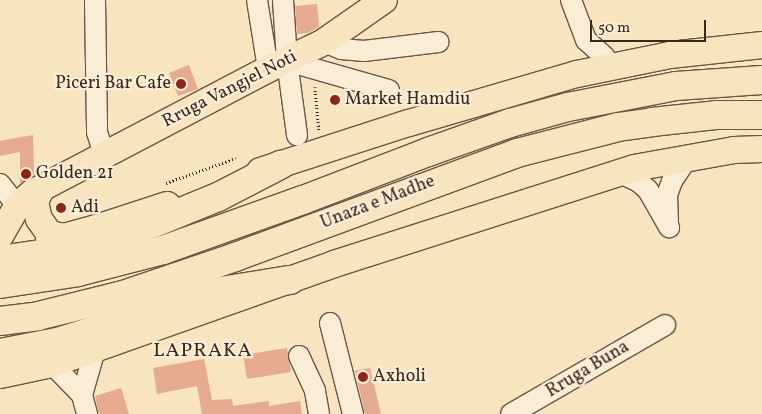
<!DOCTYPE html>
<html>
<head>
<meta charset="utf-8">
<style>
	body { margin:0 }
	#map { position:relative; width:762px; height:414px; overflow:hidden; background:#f8e4be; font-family:Vollkorn,serif }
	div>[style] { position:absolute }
	.building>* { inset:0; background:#e6aa8e }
	.path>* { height:2.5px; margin-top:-1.25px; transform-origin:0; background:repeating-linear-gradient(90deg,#3a271f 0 1px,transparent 0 3.5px) }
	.roads { filter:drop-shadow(1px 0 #6a5647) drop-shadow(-1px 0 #6a5647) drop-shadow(0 1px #6a5647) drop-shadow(0 -1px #6a5647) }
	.minor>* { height:20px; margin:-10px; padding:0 10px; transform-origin:10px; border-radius:10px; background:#faedd5 }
	.major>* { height:26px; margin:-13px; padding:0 13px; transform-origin:13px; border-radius:13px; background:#f8e4be }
	.highway>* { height:28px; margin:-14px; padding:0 14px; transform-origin:14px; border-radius:14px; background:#f8e4be }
	.dots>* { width:14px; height:14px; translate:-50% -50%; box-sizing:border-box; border:2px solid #faedd5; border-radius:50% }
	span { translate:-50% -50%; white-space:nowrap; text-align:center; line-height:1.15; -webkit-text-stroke:4.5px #faedd5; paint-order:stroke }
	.poi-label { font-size:18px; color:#3a271f }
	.right { translate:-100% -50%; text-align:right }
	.left { translate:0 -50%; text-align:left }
	.street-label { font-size:18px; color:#3a271f }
	.quarter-label { font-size:20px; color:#3a271f; letter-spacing:1px }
	.scale { position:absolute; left:590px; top:20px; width:116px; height:22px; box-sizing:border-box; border:2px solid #3a271f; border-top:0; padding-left:6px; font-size:15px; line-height:18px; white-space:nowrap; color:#3a271f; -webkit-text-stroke:4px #faedd5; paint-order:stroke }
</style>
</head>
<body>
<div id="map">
	<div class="building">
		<i style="clip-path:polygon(317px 4px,319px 27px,308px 33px,297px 34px,295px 6px)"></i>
		<i style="clip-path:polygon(189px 65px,198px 89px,178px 96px,169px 73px)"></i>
		<i style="clip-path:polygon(33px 135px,34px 175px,20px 183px,20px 152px,0 156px,0 141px)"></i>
		<i style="clip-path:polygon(287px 348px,291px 372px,247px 379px,243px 355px)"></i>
		<i style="clip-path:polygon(204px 359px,212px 400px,232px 399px,233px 406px,269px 401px,269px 406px,300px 401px,302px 414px,202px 414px,197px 386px,157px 394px,153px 368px)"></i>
		<i style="clip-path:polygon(370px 368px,381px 414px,365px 414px,355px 371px)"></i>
		<i style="clip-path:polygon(121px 388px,129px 414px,99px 414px,95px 396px)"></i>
	</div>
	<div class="path">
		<i style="left:315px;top:87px;width:43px;rotate:84.7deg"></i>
		<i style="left:166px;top:183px;width:74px;rotate:-19.7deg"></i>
	</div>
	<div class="roads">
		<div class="minor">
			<i style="left:95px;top:0;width:132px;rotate:89.1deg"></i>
			<i style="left:97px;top:132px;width:24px;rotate:73deg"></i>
			<i style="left:257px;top:0;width:70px;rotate:80.9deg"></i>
			<i style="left:283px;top:0;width:61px;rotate:86.2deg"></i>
			<i style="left:287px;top:61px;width:75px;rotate:82.3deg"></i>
			<i style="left:571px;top:0;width:43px;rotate:69.4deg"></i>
			<i style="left:586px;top:40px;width:25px;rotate:42deg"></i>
			<i style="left:324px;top:42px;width:18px;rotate:22deg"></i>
			<i style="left:341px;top:49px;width:23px;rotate:5deg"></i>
			<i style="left:364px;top:51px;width:75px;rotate:-6.9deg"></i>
			<i style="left:287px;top:61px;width:106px;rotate:15.9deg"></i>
			<i style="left:620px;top:173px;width:21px;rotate:25deg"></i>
			<i style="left:639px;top:182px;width:12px;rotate:42deg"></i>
			<i style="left:648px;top:190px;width:43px;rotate:60.4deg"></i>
			<i style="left:0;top:184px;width:28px;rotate:52deg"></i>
			<i style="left:668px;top:223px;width:28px;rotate:-92deg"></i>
			<i style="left:667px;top:195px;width:15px;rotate:-70deg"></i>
			<i style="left:672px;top:181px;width:27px;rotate:-56deg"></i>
			<i style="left:330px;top:323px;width:94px;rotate:75.8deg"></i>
			<i style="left:299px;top:356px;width:38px;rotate:65deg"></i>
			<i style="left:315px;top:391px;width:23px;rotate:80deg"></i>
			<i style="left:52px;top:364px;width:43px;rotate:45.9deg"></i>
			<i style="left:82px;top:395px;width:20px;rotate:75deg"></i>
			<i style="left:82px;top:395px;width:47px;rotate:-73.9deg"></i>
			<i style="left:511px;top:414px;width:178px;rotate:-30deg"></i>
		</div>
		<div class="major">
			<i style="left:260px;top:171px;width:157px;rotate:-17.9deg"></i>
			<i style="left:409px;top:123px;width:175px;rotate:-16.3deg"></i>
			<i style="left:577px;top:74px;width:95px;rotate:-11.5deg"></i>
			<i style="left:670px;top:55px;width:93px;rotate:-6.2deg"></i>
			<i style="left:41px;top:189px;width:14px;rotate:115deg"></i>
			<i style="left:35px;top:202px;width:17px;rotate:77deg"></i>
			<i style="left:39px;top:219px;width:16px;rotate:55deg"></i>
			<i style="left:48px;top:232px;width:7px;rotate:27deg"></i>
			<i style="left:54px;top:235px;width:11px;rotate:10deg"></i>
			<i style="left:0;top:236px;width:34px;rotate:-60deg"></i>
			<i style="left:17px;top:206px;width:20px;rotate:-41deg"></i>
			<i style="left:32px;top:193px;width:267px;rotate:-27.7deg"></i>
			<i style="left:268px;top:69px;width:62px;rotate:-25.7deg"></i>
			<i style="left:324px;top:42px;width:73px;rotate:-35deg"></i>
			<i style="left:49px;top:241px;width:49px;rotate:-15.5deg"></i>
			<i style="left:96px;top:228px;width:75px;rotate:-17.9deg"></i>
			<i style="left:0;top:375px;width:53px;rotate:-11.9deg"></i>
			<i style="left:52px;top:364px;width:299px;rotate:-19.5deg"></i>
			<i style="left:334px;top:264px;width:315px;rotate:-17.7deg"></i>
			<i style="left:634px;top:168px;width:102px;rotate:-10.2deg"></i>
			<i style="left:734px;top:150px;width:28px;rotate:-2deg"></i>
		</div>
		<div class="highway">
			<i style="left:0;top:260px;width:61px;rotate:-8.5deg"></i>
			<i style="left:60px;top:251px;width:56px;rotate:-12.3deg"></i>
			<i style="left:115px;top:239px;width:111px;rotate:-22.2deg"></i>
			<i style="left:218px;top:197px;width:70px;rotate:-27.3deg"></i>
			<i style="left:0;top:284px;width:79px;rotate:-8.7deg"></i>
			<i style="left:78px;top:272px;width:88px;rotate:-14.5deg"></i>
			<i style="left:163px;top:250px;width:149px;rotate:-19.7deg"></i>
			<i style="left:303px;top:200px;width:134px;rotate:-21deg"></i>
			<i style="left:428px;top:152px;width:87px;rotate:-19.5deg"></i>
			<i style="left:510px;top:123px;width:60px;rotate:-15.4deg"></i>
			<i style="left:568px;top:107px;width:110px;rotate:-11deg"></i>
			<i style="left:676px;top:86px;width:86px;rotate:-4deg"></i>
			<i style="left:0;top:321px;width:38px;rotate:-7deg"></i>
			<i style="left:38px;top:316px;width:88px;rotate:-13.9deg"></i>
			<i style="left:123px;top:295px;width:118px;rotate:-18.7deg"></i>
			<i style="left:235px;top:257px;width:301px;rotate:-20.2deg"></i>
			<i style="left:517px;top:153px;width:104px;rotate:-14.4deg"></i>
			<i style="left:618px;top:127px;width:34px;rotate:-8deg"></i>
			<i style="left:652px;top:122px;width:64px;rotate:-6.2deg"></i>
			<i style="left:716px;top:115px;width:46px"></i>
			<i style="left:0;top:353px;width:58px;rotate:-10.9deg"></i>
			<i style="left:57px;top:342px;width:172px;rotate:-17.3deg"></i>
			<i style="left:221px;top:291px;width:70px;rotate:-9.1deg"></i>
		</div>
	</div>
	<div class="dots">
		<i style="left:181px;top:84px;background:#8f2418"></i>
		<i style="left:335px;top:100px;background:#8f2418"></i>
		<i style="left:26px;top:174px;background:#8f2418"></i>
		<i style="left:61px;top:208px;background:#8f2418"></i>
		<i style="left:363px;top:377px;background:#8f2418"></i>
	</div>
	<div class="poi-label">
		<span class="right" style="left:171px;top:84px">Piceri Bar Cafe</span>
		<span class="left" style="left:345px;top:100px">Market Hamdiu</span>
		<span class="left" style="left:36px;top:174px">Golden 21</span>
		<span class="left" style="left:71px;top:208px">Adi</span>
		<span class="left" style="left:373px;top:377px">Axholi</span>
	</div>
	<div class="street-label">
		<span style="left:230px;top:90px;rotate:-27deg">Rruga Vangjel Noti</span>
		<span style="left:378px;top:203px;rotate:-21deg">Unaza e Madhe</span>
		<span style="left:588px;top:370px;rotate:-31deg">Rruga Buna</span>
	</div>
	<div class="quarter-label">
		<span style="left:203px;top:351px">LAPRAKA</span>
	</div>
	<div class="scale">50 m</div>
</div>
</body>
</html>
